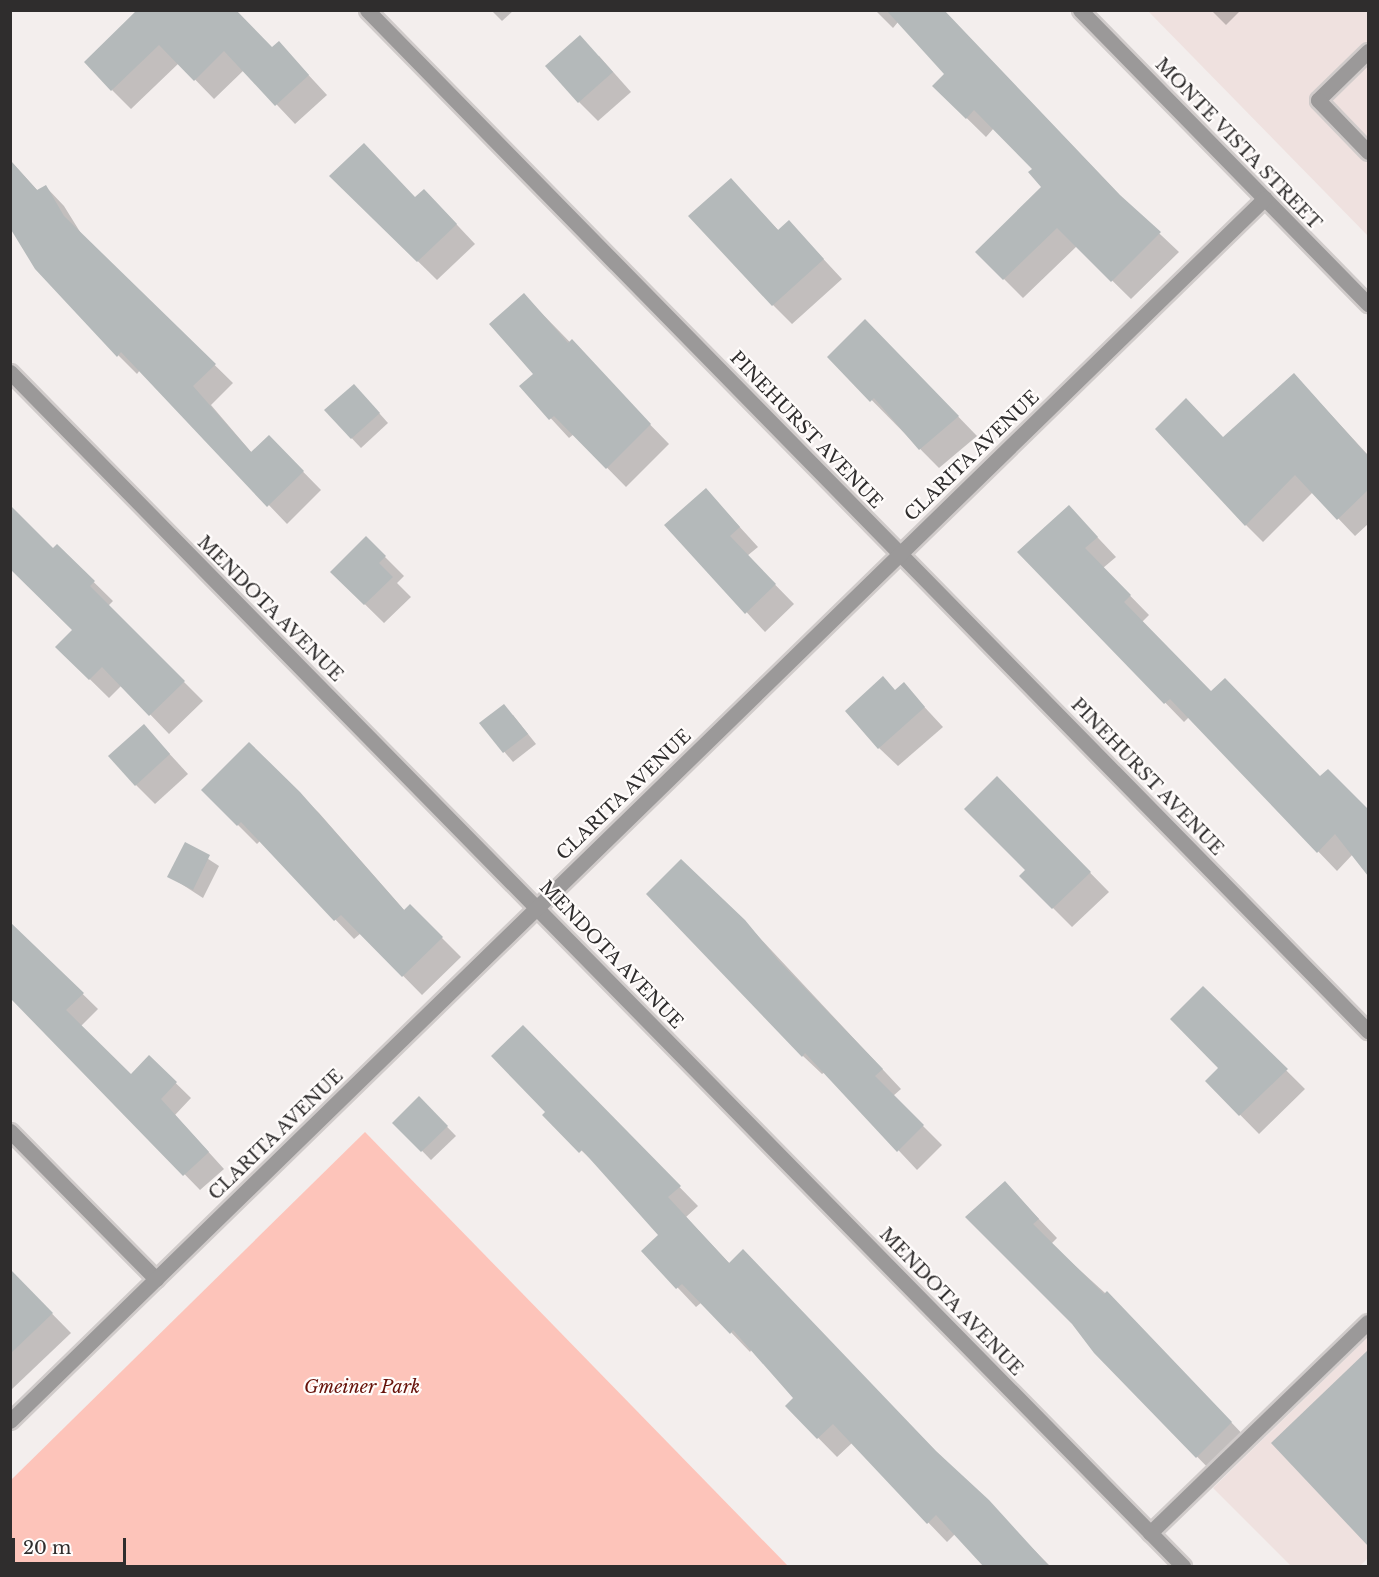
<!DOCTYPE html>
<html>
<head>
<meta charset="utf-8">
<style>
	body { margin:0 }
	#map { position:relative; width:1379px; height:1577px; overflow:hidden; background:#f3eeed; font-family:"Libre Baskerville",serif }
	div>[style] { position:absolute }
	.built>* { inset:0; background:#efe1df }
	.green>* { inset:0; background:#fdc4ba }
	.shadow>* { inset:0; background:#0003 }
	.building>* { inset:0; background:#b4b9ba }
	.roads { filter:drop-shadow(2px 0 #d0cbca) drop-shadow(-2px 0 #d0cbca) drop-shadow(0 2px #d0cbca) drop-shadow(0 -2px #d0cbca) }
	.service>* { height:15px; margin:-7.5px; padding:0 7.5px; transform-origin:7.5px; border-radius:7.5px; background:#9b9999 }
	.minor>* { height:15px; margin:-7.5px; padding:0 7.5px; transform-origin:7.5px; border-radius:7.5px; background:#9b9999 }
	span { translate:-50% -50%; white-space:nowrap; text-align:center; line-height:1.15; -webkit-text-stroke:4.5px #fffcfb; paint-order:stroke }
	.street-label { font-size:18px; color:#2f2d2d }
	.park-label { font-size:18px; color:#67120a; font-style:italic }
	.frame { position:absolute; inset:0; border:12px solid #2f2d2d; pointer-events:none }
	.scale { position:absolute; left:12px; top:1538px; width:114px; height:27px; box-sizing:border-box; border:3px solid #2f2d2d; border-top:0; padding-left:8px; font-size:18px; line-height:21px; white-space:nowrap; color:#2f2d2d; -webkit-text-stroke:4px #fffcfb; paint-order:stroke }
</style>
</head>
<body>
<div id="map">
	<div class="built">
		<i style="clip-path:polygon(1148px 11px,1368px 11px,1368px 236px)"></i>
		<i style="clip-path:polygon(1368px 1337px,1368px 1558px,1360px 1566px,1291px 1566px,1213px 1488px)"></i>
	</div>
	<div class="green">
		<i style="clip-path:polygon(365px 1132px,788px 1566px,11px 1566px,11px 1480px)"></i>
	</div>
	<div class="shadow">
		<i style="clip-path:polygon(491px 10px,514px 10px,502px 21px)"></i>
		<i style="clip-path:polygon(875px 10px,943px 10px,1126px 202px,1179px 252px,1131px 299px,1077px 246px,1023px 298px,977px 252px,1043px 187px,1034px 169px,994px 128px,986px 137px,934px 86px,946px 74px,898px 22px,893px 28px)"></i>
		<i style="clip-path:polygon(1211px 10px,1241px 10px,1226px 25px)"></i>
		<i style="clip-path:polygon(138px 12px,272px 49px,279px 43px,327px 95px,295px 124px,244px 70px,214px 99px,179px 63px,131px 109px,112px 90px)"></i>
		<i style="clip-path:polygon(599px 56px,631px 92px,598px 121px,579px 102px)"></i>
		<i style="clip-path:polygon(10px 160px,38px 191px,46px 187px,64px 206px,82px 235px,233px 383px,211px 405px,252px 453px,269px 437px,321px 490px,287px 524px,140px 370px,137px 374px,118px 355px,10px 225px)"></i>
		<i style="clip-path:polygon(331px 176px,416px 199px,443px 210px,475px 244px,437px 280px)"></i>
		<i style="clip-path:polygon(731px 180px,779px 231px,789px 222px,842px 279px,792px 324px,773px 305px)"></i>
		<i style="clip-path:polygon(524px 295px,669px 444px,626px 487px,574px 434px,569px 438px,521px 386px,535px 374px)"></i>
		<i style="clip-path:polygon(884px 340px,977px 436px,939px 468px,829px 357px)"></i>
		<i style="clip-path:polygon(1311px 393px,1368px 455px,1368px 524px,1355px 536px,1313px 492px,1263px 542px,1246px 525px,1224px 438px)"></i>
		<i style="clip-path:polygon(363px 395px,388px 423px,361px 448px,326px 411px)"></i>
		<i style="clip-path:polygon(706px 490px,758px 547px,747px 556px,794px 604px,765px 632px,666px 525px)"></i>
		<i style="clip-path:polygon(1069px 507px,1116px 557px,1103px 568px,1149px 615px,1142px 622px,1211px 693px,1321px 778px,1328px 771px,1368px 811px,1368px 874px,1353px 854px,1337px 871px,1189px 717px,1184px 722px,1019px 552px)"></i>
		<i style="clip-path:polygon(366px 538px,404px 576px,397px 583px,411px 597px,384px 623px,332px 572px)"></i>
		<i style="clip-path:polygon(57px 546px,113px 601px,108px 606px,203px 701px,169px 734px,122px 685px,109px 698px,57px 647px,74px 630px,53px 550px)"></i>
		<i style="clip-path:polygon(904px 685px,943px 727px,898px 766px,879px 748px)"></i>
		<i style="clip-path:polygon(513px 715px,536px 744px,513px 762px,481px 724px)"></i>
		<i style="clip-path:polygon(144px 726px,188px 774px,155px 804px,136px 785px)"></i>
		<i style="clip-path:polygon(249px 744px,319px 813px,405px 911px,410px 906px,461px 957px,422px 995px,361px 933px,354px 939px,260px 841px,257px 844px,203px 790px)"></i>
		<i style="clip-path:polygon(997px 778px,1109px 892px,1072px 927px,1021px 876px,1027px 870px)"></i>
		<i style="clip-path:polygon(185px 844px,219px 866px,203px 898px,169px 876px)"></i>
		<i style="clip-path:polygon(744px 921px,901px 1089px,893px 1096px,942px 1145px,917px 1170px,825px 1072px,822px 1074px,803px 1056px)"></i>
		<i style="clip-path:polygon(10px 923px,98px 1009px,80px 1027px,131px 1076px,149px 1057px,191px 1098px,175px 1115px,224px 1169px,200px 1190px,14px 999px,10px 1000px)"></i>
		<i style="clip-path:polygon(1203px 988px,1305px 1089px,1259px 1134px,1207px 1081px,1221px 1068px)"></i>
		<i style="clip-path:polygon(523px 1027px,698px 1206px,686px 1217px,730px 1264px,856px 1371px,1050px 1566px,989px 1566px,956px 1533px,947px 1542px,852px 1443px,837px 1457px,787px 1406px,795px 1398px,752px 1349px,750px 1352px,702px 1302px,696px 1307px,643px 1251px,660px 1235px,601px 1169px,544px 1115px,547px 1112px)"></i>
		<i style="clip-path:polygon(419px 1098px,456px 1136px,431px 1160px,395px 1123px)"></i>
		<i style="clip-path:polygon(1005px 1183px,1057px 1238px,1051px 1244px,1126px 1312px,1250px 1442px,1216px 1476px,1095px 1352px)"></i>
		<i style="clip-path:polygon(10px 1271px,71px 1333px,10px 1391px)"></i>
		<i style="clip-path:polygon(1368px 1352px,1368px 1543px,1273px 1443px)"></i>
	</div>
	<div class="building">
		<i style="clip-path:polygon(137px 10px,236px 10px,272px 47px,279px 41px,309px 75px,275px 106px,224px 51px,194px 81px,159px 45px,111px 91px,84px 62px)"></i>
		<i style="clip-path:polygon(886px 10px,944px 10px,1120px 195px,1161px 232px,1111px 282px,1057px 228px,1003px 280px,975px 252px,1041px 187px,1028px 172px,1032px 169px,974px 110px,966px 119px,932px 86px,944px 74px)"></i>
		<i style="clip-path:polygon(580px 35px,613px 72px,578px 103px,545px 66px)"></i>
		<i style="clip-path:polygon(364px 143px,415px 197px,424px 189px,457px 224px,417px 262px,329px 176px)"></i>
		<i style="clip-path:polygon(10px 160px,37px 190px,46px 185px,64px 216px,216px 364px,193px 386px,251px 452px,269px 435px,304px 471px,267px 507px,121px 352px,117px 357px,35px 269px,10px 228px)"></i>
		<i style="clip-path:polygon(731px 178px,778px 230px,789px 220px,824px 259px,772px 306px,688px 216px)"></i>
		<i style="clip-path:polygon(524px 293px,568px 343px,572px 339px,651px 424px,606px 469px,554px 416px,549px 420px,519px 386px,533px 374px,489px 324px)"></i>
		<i style="clip-path:polygon(865px 319px,959px 416px,919px 450px,874px 398px,870px 402px,827px 357px)"></i>
		<i style="clip-path:polygon(1294px 373px,1368px 456px,1368px 490px,1337px 520px,1295px 475px,1245px 526px,1155px 429px,1186px 398px,1223px 437px)"></i>
		<i style="clip-path:polygon(354px 384px,380px 413px,351px 439px,324px 410px)"></i>
		<i style="clip-path:polygon(706px 488px,740px 527px,730px 536px,776px 584px,745px 614px,664px 525px)"></i>
		<i style="clip-path:polygon(10px 505px,53px 548px,57px 544px,95px 581px,90px 586px,185px 681px,149px 716px,102px 667px,89px 680px,55px 647px,72px 630px,10px 569px)"></i>
		<i style="clip-path:polygon(1069px 505px,1098px 537px,1085px 548px,1131px 595px,1124px 602px,1211px 691px,1225px 678px,1320px 776px,1328px 769px,1368px 809px,1368px 876px,1335px 834px,1317px 853px,1170px 699px,1164px 704px,1017px 552px)"></i>
		<i style="clip-path:polygon(366px 536px,386px 556px,379px 563px,393px 577px,364px 605px,330px 572px)"></i>
		<i style="clip-path:polygon(883px 676px,895px 690px,904px 682px,925px 707px,878px 749px,845px 711px)"></i>
		<i style="clip-path:polygon(504px 704px,528px 734px,503px 753px,479px 723px)"></i>
		<i style="clip-path:polygon(144px 724px,170px 754px,135px 786px,108px 756px)"></i>
		<i style="clip-path:polygon(249px 742px,300px 792px,404px 910px,410px 904px,443px 937px,402px 977px,341px 915px,334px 921px,241px 822px,237px 826px,201px 790px)"></i>
		<i style="clip-path:polygon(997px 776px,1091px 872px,1052px 909px,1019px 876px,1025px 870px,964px 809px)"></i>
		<i style="clip-path:polygon(185px 842px,210px 855px,193px 890px,167px 877px)"></i>
		<i style="clip-path:polygon(681px 859px,745px 920px,778px 960px,883px 1069px,875px 1076px,924px 1125px,897px 1152px,805px 1053px,802px 1057px,646px 894px)"></i>
		<i style="clip-path:polygon(10px 922px,84px 993px,66px 1010px,131px 1074px,149px 1055px,177px 1082px,161px 1099px,209px 1152px,183px 1176px,10px 998px)"></i>
		<i style="clip-path:polygon(1203px 986px,1288px 1069px,1239px 1116px,1205px 1081px,1218px 1068px,1170px 1019px)"></i>
		<i style="clip-path:polygon(523px 1025px,681px 1186px,668px 1197px,729px 1263px,743px 1249px,936px 1451px,989px 1500px,1049px 1566px,983px 1566px,936px 1515px,927px 1524px,833px 1424px,817px 1439px,785px 1406px,793px 1398px,733px 1330px,730px 1334px,682px 1284px,676px 1289px,641px 1251px,658px 1235px,582px 1150px,579px 1153px,542px 1115px,545px 1112px,491px 1056px)"></i>
		<i style="clip-path:polygon(419px 1096px,448px 1126px,421px 1152px,392px 1123px)"></i>
		<i style="clip-path:polygon(1005px 1181px,1039px 1219px,1033px 1224px,1104px 1294px,1107px 1291px,1232px 1422px,1196px 1458px,1094px 1353px,1072px 1324px,965px 1217px)"></i>
		<i style="clip-path:polygon(10px 1269px,53px 1313px,10px 1354px)"></i>
		<i style="clip-path:polygon(1368px 1350px,1368px 1546px,1271px 1443px)"></i>
	</div>
	<div class="roads">
		<div class="service">
			<i style="left:1368px;top:51px;width:70px;rotate:135.6deg"></i>
			<i style="left:1318px;top:100px;width:72px;rotate:46.1deg"></i>
			<i style="left:1150px;top:1533px;width:303px;rotate:-44.1deg"></i>
		</div>
		<div class="minor">
			<i style="left:367px;top:10px;width:1430px;rotate:45.57deg"></i>
			<i style="left:1080px;top:10px;width:412px;rotate:45.6deg"></i>
			<i style="left:10px;top:372px;width:1674px;rotate:45.51deg"></i>
			<i style="left:10px;top:1131px;width:208px;rotate:45.4deg"></i>
			<i style="left:10px;top:1421px;width:1752px;rotate:-44.26deg"></i>
		</div>
	</div>
	<div class="street-label">
		<span style="left:1238px;top:144px;rotate:46deg">MONTE VISTA STREET</span>
		<span style="left:806px;top:430px;rotate:46deg">PINEHURST AVENUE</span>
		<span style="left:972px;top:456px;rotate:-44deg">CLARITA AVENUE</span>
		<span style="left:270px;top:609px;rotate:45deg">MENDOTA AVENUE</span>
		<span style="left:1147px;top:777px;rotate:46deg">PINEHURST AVENUE</span>
		<span style="left:624px;top:795px;rotate:-44deg">CLARITA AVENUE</span>
		<span style="left:611px;top:955px;rotate:46deg">MENDOTA AVENUE</span>
		<span style="left:276px;top:1135px;rotate:-44deg">CLARITA AVENUE</span>
		<span style="left:951px;top:1302px;rotate:46deg">MENDOTA AVENUE</span>
	</div>
	<div class="park-label">
		<span style="left:362px;top:1387px">Gmeiner Park</span>
	</div>
	<div class="frame"></div>
	<div class="scale">20 m</div>
</div>
</body>
</html>
